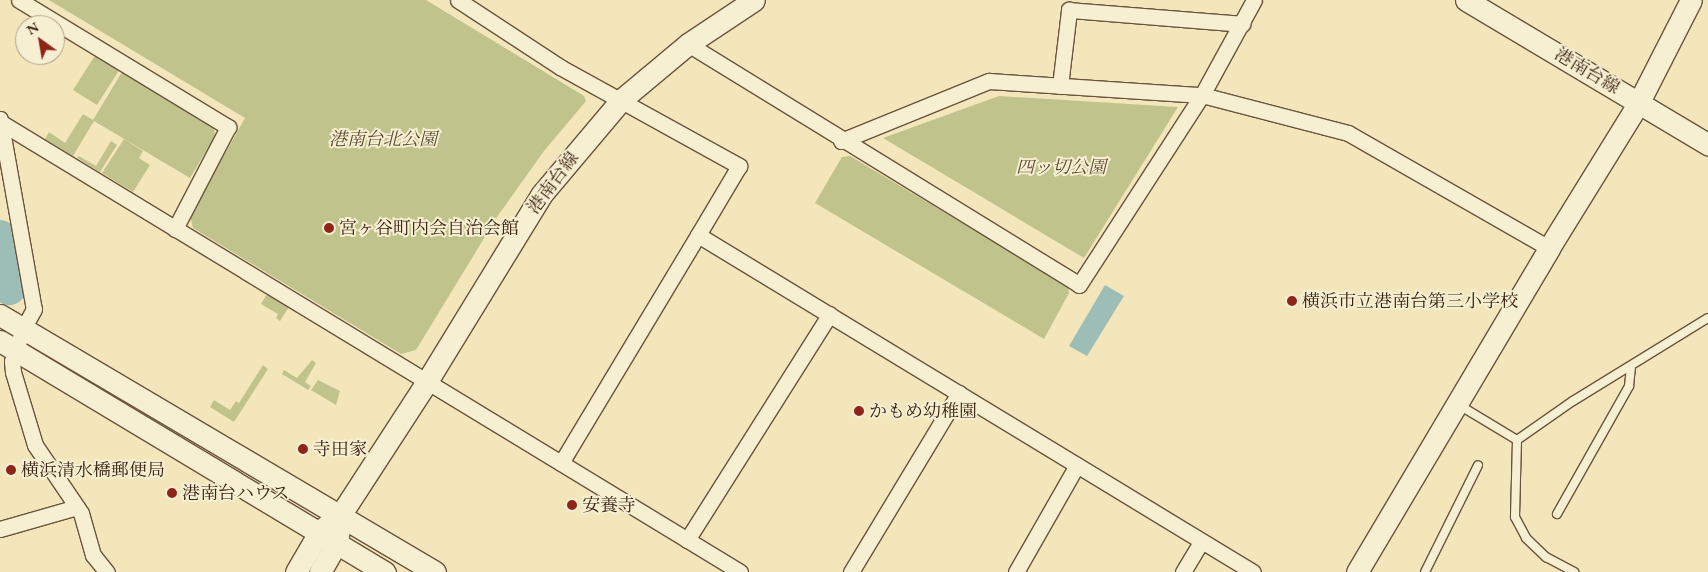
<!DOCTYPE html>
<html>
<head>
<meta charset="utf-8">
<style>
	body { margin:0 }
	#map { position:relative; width:1708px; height:572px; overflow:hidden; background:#f3e6ba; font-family:"EB Garamond","Noto Serif JP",serif }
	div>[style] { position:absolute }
	.green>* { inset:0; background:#c0c38c }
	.water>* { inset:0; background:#9dbeb7 }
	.river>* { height:34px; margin:-17px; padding:0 17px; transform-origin:17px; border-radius:17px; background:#9dbeb7 }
	.roads { filter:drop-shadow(1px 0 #6a543d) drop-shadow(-1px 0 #6a543d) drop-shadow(0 1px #6a543d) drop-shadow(0 -1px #6a543d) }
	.lane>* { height:8px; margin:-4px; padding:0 4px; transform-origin:4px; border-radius:4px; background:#f7efd2 }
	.street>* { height:15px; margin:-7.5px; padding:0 7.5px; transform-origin:7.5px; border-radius:7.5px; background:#f7efd2 }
	.secondary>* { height:21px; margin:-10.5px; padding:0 10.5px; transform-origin:10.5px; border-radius:10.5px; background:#f7efd2 }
	.dots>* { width:14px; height:14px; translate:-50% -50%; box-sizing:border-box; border:2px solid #f7efd2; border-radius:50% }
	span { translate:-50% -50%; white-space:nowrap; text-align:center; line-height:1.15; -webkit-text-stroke:4px #f7efd2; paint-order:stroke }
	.street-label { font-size:18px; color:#3c2313 }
	.park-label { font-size:18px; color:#5d4b31; font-style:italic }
	.poi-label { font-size:18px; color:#3c2313 }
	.left { translate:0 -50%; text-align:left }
	.north { position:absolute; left:15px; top:15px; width:50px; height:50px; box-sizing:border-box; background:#f7efd2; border:1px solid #ac9d86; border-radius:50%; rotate:328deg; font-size:14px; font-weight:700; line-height:20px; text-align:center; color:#3c2313 }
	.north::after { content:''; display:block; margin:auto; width:18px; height:22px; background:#8f2418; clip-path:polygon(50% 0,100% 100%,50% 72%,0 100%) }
</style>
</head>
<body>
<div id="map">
	<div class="green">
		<i style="clip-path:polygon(49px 0,426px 0,584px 96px,586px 101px,544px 151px,497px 217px,416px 350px,401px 354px,193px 228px,190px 216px,245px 118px)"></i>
		<i style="clip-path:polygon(96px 54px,117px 67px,118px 72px,97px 105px,73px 90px)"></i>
		<i style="clip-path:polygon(122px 72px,214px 127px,215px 136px,190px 178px,94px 121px,73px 156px,45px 139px,49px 132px,65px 143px,83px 114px,93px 120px)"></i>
		<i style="clip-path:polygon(999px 96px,1178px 107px,1084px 258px,883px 138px)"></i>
		<i style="clip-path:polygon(124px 139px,143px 151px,139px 158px,150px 165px,133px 192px,102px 173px)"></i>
		<i style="clip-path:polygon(111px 141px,117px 145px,100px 172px,77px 158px,79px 156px,96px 166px)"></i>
		<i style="clip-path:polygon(850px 156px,1068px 286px,1069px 293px,1044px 339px,815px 203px,842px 157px)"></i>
		<i style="clip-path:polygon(267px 294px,289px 307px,280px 321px,276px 318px,278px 314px,261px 304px)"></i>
		<i style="clip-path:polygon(312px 360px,316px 363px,305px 382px,311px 386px,308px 390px,282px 374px,284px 370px,297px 378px)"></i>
		<i style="clip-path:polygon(263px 365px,268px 369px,234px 422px,210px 407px,214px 400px,230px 410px,236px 401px,239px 403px)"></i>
		<i style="clip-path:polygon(318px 380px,340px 391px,336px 405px,311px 390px)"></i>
	</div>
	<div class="water">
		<i style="clip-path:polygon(1105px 285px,1124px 296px,1087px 356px,1069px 346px)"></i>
	</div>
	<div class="river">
		<i style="left:0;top:237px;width:52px;rotate:80deg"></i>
	</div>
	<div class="roads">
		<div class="lane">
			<i style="left:1459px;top:405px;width:68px;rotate:31.1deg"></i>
			<i style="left:1517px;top:440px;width:68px;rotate:-34.9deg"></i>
			<i style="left:1573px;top:401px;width:158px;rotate:-31.6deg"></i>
			<i style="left:1517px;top:440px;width:77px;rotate:91.5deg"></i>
			<i style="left:1515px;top:517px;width:24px;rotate:62deg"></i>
			<i style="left:1526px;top:538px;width:28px;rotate:44deg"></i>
			<i style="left:1546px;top:557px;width:32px;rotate:28deg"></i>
			<i style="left:1557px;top:514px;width:147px;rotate:-60.6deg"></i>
			<i style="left:1629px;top:386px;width:20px;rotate:-84deg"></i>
			<i style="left:1425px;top:572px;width:119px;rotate:-63.6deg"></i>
		</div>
		<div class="street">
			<i style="left:19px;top:0;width:245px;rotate:31.3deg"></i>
			<i style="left:228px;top:127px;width:115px;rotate:117.5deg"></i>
			<i style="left:458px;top:0;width:122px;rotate:33.3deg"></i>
			<i style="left:560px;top:67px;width:205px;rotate:28.9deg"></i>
			<i style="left:739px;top:166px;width:80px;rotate:120.7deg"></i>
			<i style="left:688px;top:44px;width:459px;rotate:31.6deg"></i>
			<i style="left:1079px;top:285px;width:226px;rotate:-57.1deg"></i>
			<i style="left:1202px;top:95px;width:108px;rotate:-61.3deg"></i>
			<i style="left:1060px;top:86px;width:77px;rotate:-83.2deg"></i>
			<i style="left:1069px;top:10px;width:174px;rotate:4.6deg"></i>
			<i style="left:0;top:119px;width:193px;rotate:79.9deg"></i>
			<i style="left:34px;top:309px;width:23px;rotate:119deg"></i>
			<i style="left:23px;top:329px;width:34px;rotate:109deg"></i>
			<i style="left:12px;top:361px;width:11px;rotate:85deg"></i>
			<i style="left:13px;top:372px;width:76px;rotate:73.2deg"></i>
			<i style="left:35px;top:445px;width:82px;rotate:55.9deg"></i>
			<i style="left:81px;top:513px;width:44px;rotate:74.1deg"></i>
			<i style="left:93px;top:555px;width:22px;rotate:51deg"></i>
			<i style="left:0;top:122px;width:866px;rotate:31.3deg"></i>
			<i style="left:841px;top:141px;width:160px;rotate:-22.1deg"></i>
			<i style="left:989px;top:81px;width:213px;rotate:3.8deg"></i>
			<i style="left:1202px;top:95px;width:151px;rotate:14.6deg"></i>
			<i style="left:1348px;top:133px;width:232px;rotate:29.8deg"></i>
			<i style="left:561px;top:463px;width:266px;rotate:-59deg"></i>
			<i style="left:698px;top:235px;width:649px;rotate:31.27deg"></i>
			<i style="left:0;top:529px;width:80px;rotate:-15.9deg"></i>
			<i style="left:687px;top:540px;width:267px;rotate:-57.7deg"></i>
			<i style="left:851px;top:572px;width:209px;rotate:-58.9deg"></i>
			<i style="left:1016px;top:572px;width:123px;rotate:-60.3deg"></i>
			<i style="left:1183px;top:572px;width:35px;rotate:-59deg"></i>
		</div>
		<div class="secondary">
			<i style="left:1466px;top:0;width:282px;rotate:30.8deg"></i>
			<i style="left:0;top:315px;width:505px;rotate:30.57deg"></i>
			<i style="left:0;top:341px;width:449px;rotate:31deg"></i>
			<i style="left:296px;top:572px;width:48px;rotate:-59.7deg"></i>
			<i style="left:320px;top:531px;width:27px;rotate:-39deg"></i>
			<i style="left:341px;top:514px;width:156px;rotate:-57deg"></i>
			<i style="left:426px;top:383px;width:220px;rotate:-58.5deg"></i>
			<i style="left:541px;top:195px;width:124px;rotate:-49.9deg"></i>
			<i style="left:621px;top:100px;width:87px;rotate:-39.9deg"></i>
			<i style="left:688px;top:44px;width:79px;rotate:-33.7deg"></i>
			<i style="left:320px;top:572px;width:34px;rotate:-60deg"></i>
			<i style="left:337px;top:543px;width:14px;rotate:-82deg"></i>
			<i style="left:1357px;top:572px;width:377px;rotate:-59.3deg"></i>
			<i style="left:1549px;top:248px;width:172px;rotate:-58.3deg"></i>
			<i style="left:1639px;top:102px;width:114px;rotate:-63deg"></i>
		</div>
	</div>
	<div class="dots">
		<i style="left:329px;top:228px;background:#8f2418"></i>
		<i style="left:1292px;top:301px;background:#8f2418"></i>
		<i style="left:859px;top:411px;background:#8f2418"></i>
		<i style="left:303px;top:449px;background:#8f2418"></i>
		<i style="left:11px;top:470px;background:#8f2418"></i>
		<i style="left:172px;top:493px;background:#8f2418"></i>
		<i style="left:572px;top:505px;background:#8f2418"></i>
	</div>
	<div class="street-label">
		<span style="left:1587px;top:71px;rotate:31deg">港南台線</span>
		<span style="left:553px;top:183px;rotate:-53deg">港南台線</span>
	</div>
	<div class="park-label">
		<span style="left:383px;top:139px">港南台北公園</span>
		<span style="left:1061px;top:167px">四ッ切公園</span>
	</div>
	<div class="poi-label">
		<span class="left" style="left:339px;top:228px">宮ヶ谷町内会自治会館</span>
		<span class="left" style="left:1302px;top:301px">横浜市立港南台第三小学校</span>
		<span class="left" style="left:869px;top:411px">かもめ幼稚園</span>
		<span class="left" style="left:313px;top:449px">寺田家</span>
		<span class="left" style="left:21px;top:470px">横浜清水橋郵便局</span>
		<span class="left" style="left:182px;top:493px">港南台ハウス</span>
		<span class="left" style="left:582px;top:505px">安養寺</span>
	</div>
	<div class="north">N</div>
</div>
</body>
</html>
